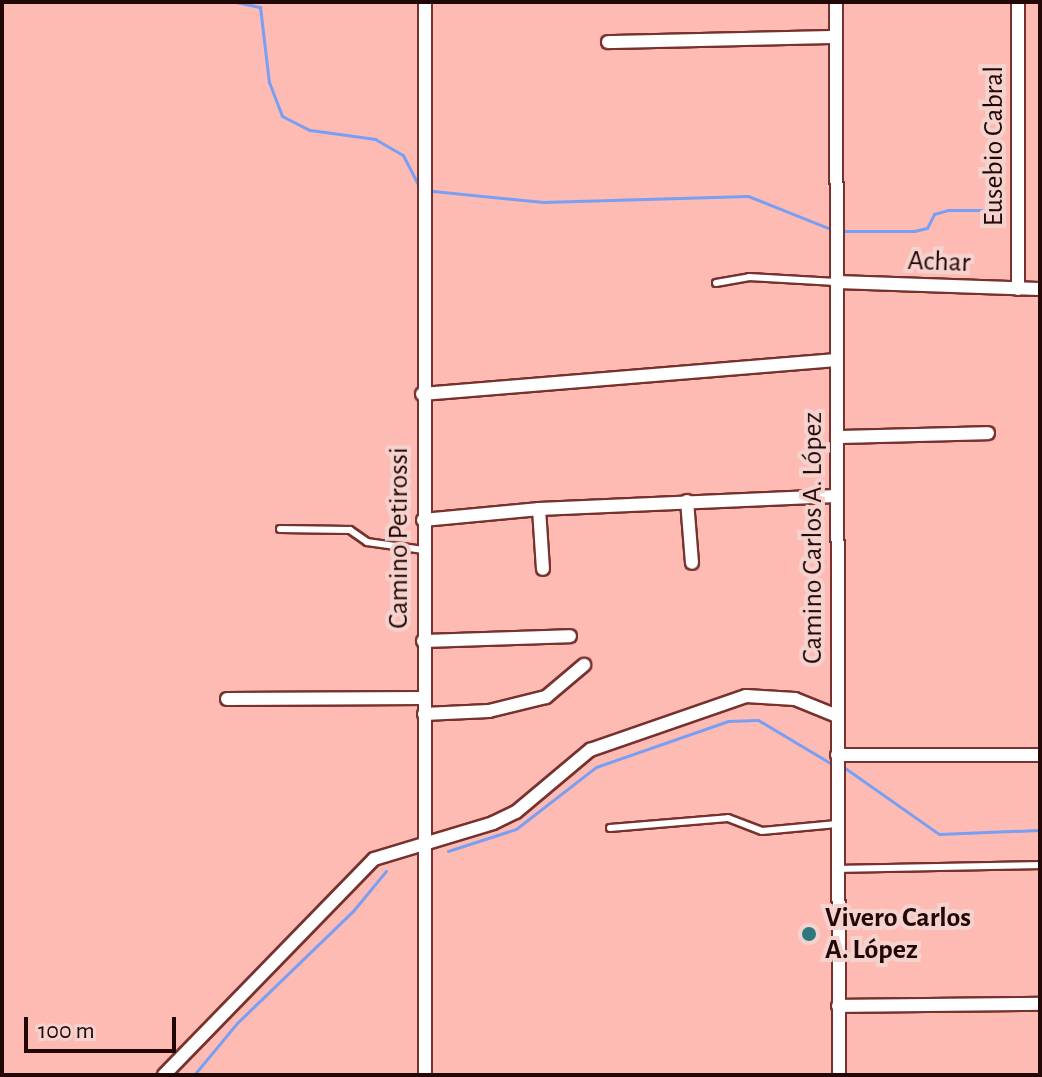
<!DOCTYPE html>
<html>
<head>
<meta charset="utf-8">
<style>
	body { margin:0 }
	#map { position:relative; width:1042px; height:1077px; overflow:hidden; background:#febbb4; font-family:"Alegreya Sans",sans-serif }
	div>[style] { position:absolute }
	.stream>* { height:3px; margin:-1.5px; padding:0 1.5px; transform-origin:1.5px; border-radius:1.5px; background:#799ff3 }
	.roads { filter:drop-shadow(2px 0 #77312e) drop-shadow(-2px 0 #77312e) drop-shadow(0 2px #77312e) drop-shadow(0 -2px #77312e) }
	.lane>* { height:6px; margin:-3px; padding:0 3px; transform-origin:3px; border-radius:3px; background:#fff }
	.street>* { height:12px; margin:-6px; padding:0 6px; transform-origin:6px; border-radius:6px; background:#fff }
	.dots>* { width:22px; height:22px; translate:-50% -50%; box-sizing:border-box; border:4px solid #f4d2ce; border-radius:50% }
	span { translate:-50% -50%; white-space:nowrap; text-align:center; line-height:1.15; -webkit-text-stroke:8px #f4d2ce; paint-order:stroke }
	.street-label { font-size:28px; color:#230706 }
	.poi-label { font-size:28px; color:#230706; font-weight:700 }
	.left { translate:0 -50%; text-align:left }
	.frame { position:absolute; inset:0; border:4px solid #230706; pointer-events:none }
	.scale { position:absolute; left:24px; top:1017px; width:152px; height:36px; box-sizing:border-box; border:4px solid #230706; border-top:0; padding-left:10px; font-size:24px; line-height:28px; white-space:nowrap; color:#230706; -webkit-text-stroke:6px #f4d2ce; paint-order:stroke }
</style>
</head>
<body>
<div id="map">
	<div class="stream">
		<i style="left:2px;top:2px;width:1px"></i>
		<i style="left:236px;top:2px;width:25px;rotate:12deg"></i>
		<i style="left:260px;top:7px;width:76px;rotate:83.2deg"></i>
		<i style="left:269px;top:82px;width:36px;rotate:69deg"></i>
		<i style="left:282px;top:116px;width:31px;rotate:27deg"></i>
		<i style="left:310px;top:130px;width:66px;rotate:7.9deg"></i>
		<i style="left:375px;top:139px;width:32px;rotate:30deg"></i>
		<i style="left:403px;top:155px;width:34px;rotate:63deg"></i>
		<i style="left:433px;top:191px;width:111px;rotate:5.7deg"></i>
		<i style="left:543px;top:202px;width:205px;rotate:-1.7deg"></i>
		<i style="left:748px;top:196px;width:86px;rotate:21.8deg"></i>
		<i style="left:845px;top:231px;width:69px"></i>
		<i style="left:914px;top:231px;width:13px;rotate:-13deg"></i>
		<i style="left:927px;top:228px;width:16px;rotate:-63deg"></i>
		<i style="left:934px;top:214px;width:15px;rotate:-16deg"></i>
		<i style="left:948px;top:210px;width:54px"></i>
		<i style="left:845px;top:768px;width:115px;rotate:35.1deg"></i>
		<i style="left:939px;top:834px;width:101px;rotate:-2.3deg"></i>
		<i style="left:448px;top:851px;width:71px;rotate:-17.9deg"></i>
		<i style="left:516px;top:829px;width:101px;rotate:-37.8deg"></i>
		<i style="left:596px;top:767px;width:140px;rotate:-19.2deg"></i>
		<i style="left:728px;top:721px;width:30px;rotate:-2deg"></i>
		<i style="left:758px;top:720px;width:84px;rotate:30.8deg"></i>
		<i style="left:194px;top:1075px;width:67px;rotate:-50.4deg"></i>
		<i style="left:237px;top:1023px;width:161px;rotate:-44deg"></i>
		<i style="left:353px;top:911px;width:52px;rotate:-50.5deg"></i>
	</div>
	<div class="roads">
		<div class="lane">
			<i style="left:716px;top:283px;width:34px;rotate:-10deg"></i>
			<i style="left:749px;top:277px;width:87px;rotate:3.3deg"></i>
			<i style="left:280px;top:529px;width:70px;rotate:0.8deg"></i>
			<i style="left:350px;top:530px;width:21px;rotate:35deg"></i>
			<i style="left:367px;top:542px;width:57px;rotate:8.1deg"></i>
			<i style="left:610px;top:828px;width:118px;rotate:-4.8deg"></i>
			<i style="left:728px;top:818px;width:36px;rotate:21deg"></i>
			<i style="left:762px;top:831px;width:75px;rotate:-5.3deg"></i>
			<i style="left:837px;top:869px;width:203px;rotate:-1.1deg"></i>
		</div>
		<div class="street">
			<i style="left:425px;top:2px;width:1073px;rotate:90deg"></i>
			<i style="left:836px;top:2px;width:1073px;rotate:89.84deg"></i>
			<i style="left:608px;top:42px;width:228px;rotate:-1.3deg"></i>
			<i style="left:836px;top:282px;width:204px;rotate:2deg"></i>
			<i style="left:1018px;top:289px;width:287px;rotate:-90deg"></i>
			<i style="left:422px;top:394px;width:416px;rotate:-4.7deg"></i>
			<i style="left:837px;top:437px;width:151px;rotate:-1.5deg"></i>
			<i style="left:687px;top:501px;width:62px;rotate:85.4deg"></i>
			<i style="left:539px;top:509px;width:60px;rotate:86.2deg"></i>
			<i style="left:423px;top:520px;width:117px;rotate:-5.4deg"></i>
			<i style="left:539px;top:509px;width:297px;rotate:-2.5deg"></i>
			<i style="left:423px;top:641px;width:147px;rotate:-1.9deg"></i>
			<i style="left:227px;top:699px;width:196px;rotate:-0.3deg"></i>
			<i style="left:424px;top:714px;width:65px;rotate:-2.6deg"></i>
			<i style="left:489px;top:711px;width:59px;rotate:-13.8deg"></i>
			<i style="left:546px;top:697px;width:50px;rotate:-40.1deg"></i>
			<i style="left:837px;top:755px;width:203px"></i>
			<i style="left:838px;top:1006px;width:202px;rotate:-0.6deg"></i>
			<i style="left:164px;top:1075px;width:301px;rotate:-45.8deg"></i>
			<i style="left:374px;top:859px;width:124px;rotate:-16.8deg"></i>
			<i style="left:493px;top:823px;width:25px;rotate:-26deg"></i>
			<i style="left:516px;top:812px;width:97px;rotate:-40deg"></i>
			<i style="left:590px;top:750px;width:165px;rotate:-19.1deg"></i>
			<i style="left:746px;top:696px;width:49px;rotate:3.5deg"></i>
			<i style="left:795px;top:699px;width:45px;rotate:22deg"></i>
		</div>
	</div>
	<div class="dots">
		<i style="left:809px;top:934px;background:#2f787f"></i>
	</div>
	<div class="street-label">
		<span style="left:994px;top:146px;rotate:-90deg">Eusebio Cabral</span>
		<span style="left:939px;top:262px;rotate:2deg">Achar</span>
		<span style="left:399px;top:538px;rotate:-90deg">Camino Petirossi</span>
		<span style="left:813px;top:538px;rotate:-90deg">Camino Carlos A. López</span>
	</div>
	<div class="poi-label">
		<span class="left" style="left:825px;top:934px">Vivero Carlos<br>A. López</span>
	</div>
	<div class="frame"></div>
	<div class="scale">100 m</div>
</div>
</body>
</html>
